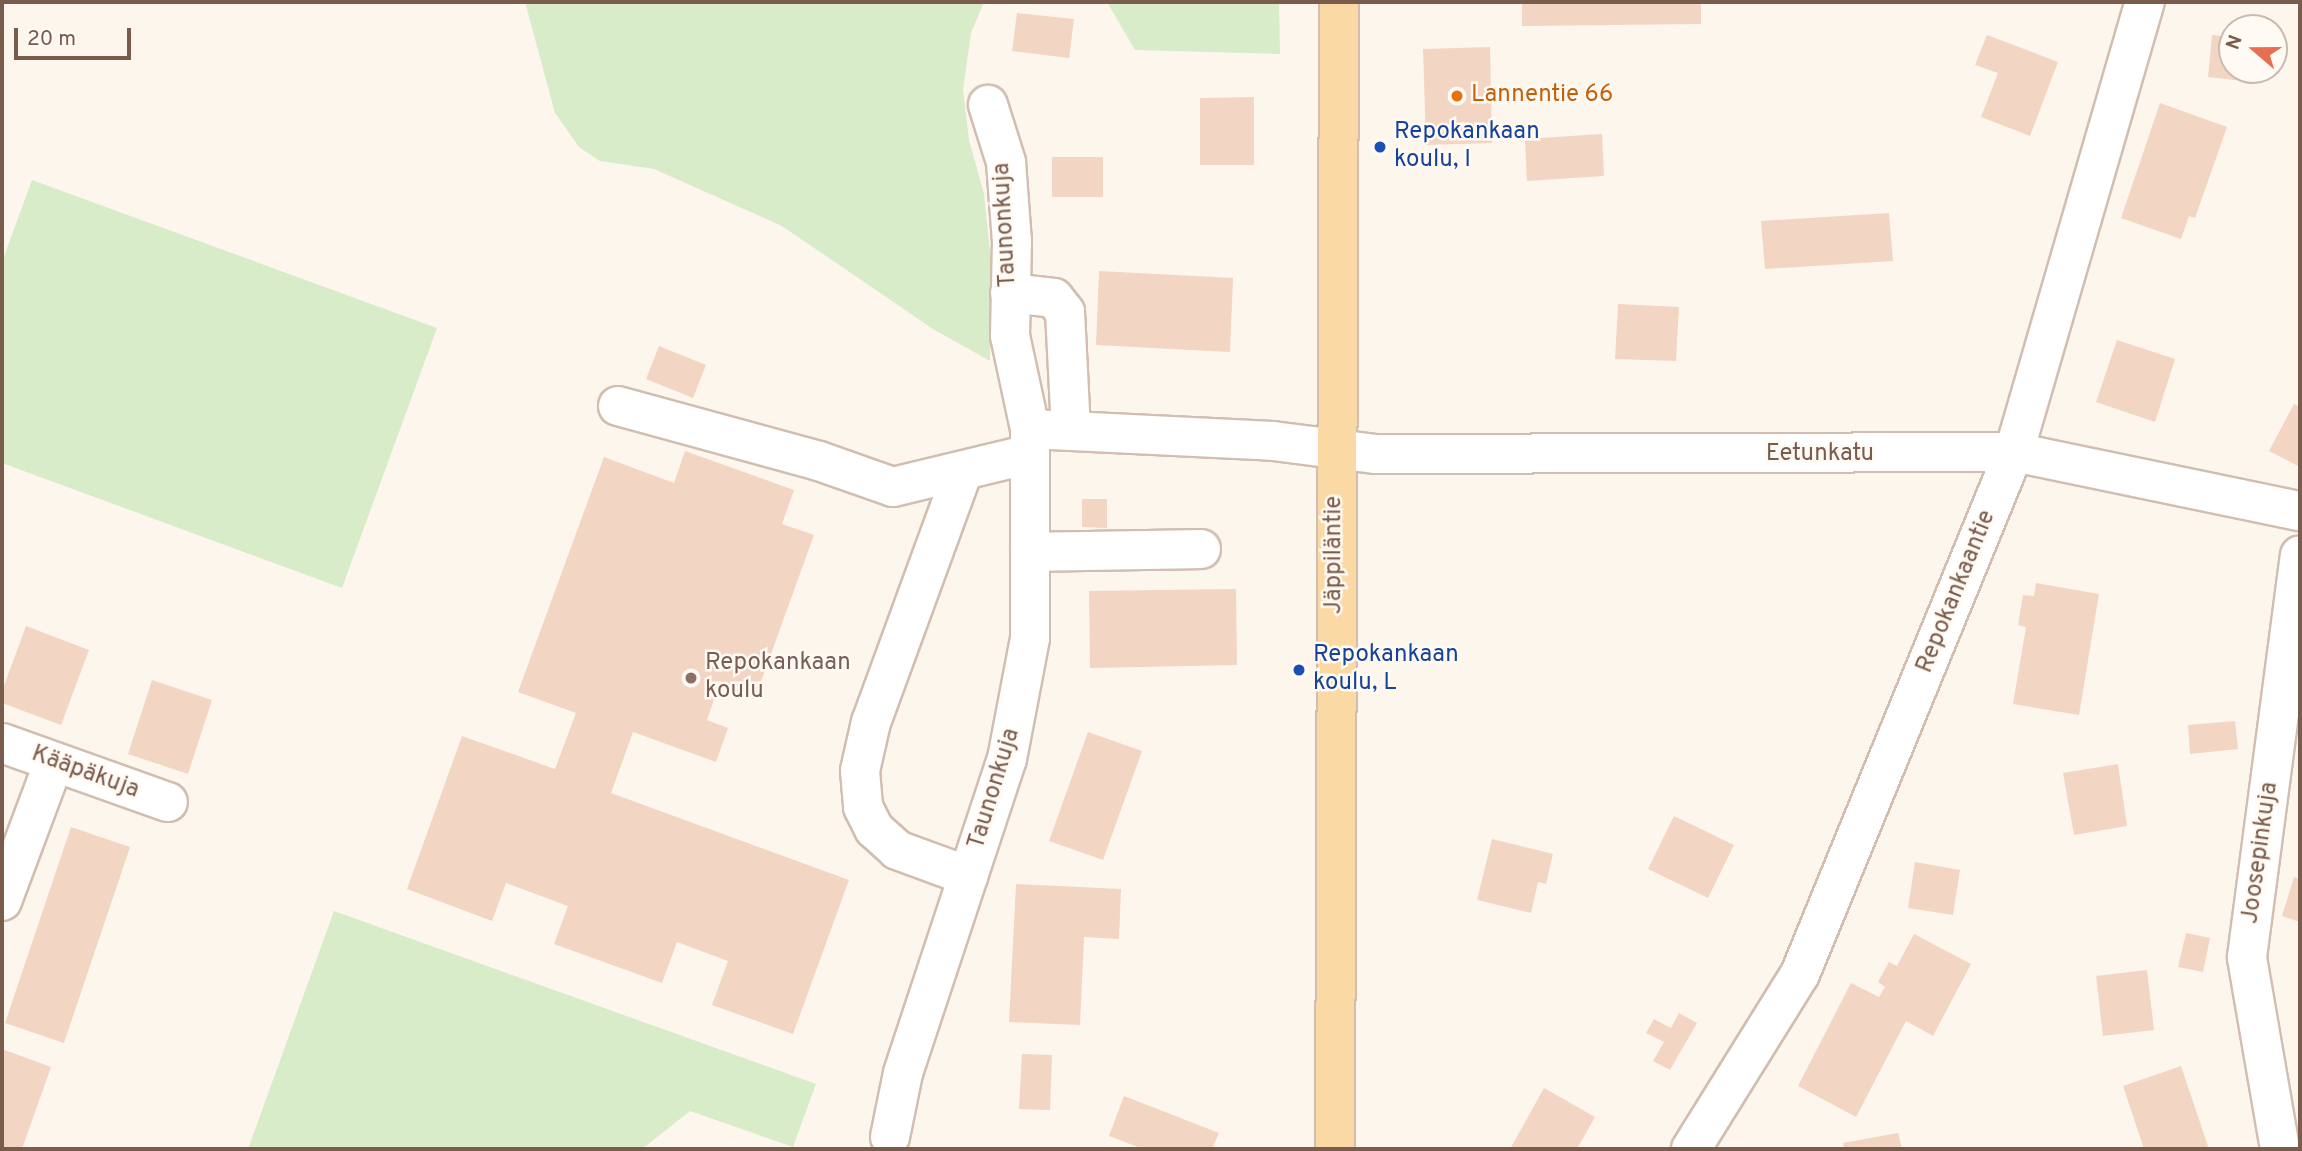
<!DOCTYPE html>
<html>
<head>
<meta charset="utf-8">
<style>
	body { margin:0 }
	#map { position:relative; width:2302px; height:1151px; overflow:hidden; background:#fdf6ec; font-family:Overpass,sans-serif }
	div>[style] { position:absolute }
	.green>* { inset:0; background:#d8ecc9 }
	.building>* { inset:0; background:#f3d5c3 }
	.roads { filter:drop-shadow(2px 0 #d1beb0) drop-shadow(-2px 0 #d1beb0) drop-shadow(0 2px #d1beb0) drop-shadow(0 -2px #d1beb0) }
	.minor>* { height:38px; margin:-19px; padding:0 19px; transform-origin:19px; border-radius:19px; background:#fff }
	.major>* { height:38px; margin:-19px; padding:0 19px; transform-origin:19px; border-radius:19px; background:#fbd9a5 }
	.dots>* { width:19px; height:19px; translate:-50% -50%; box-sizing:border-box; border:4px solid #fffaf3; border-radius:50% }
	span { translate:-50% -50%; white-space:nowrap; text-align:center; line-height:1.15; -webkit-text-stroke:5px #fffaf3; paint-order:stroke }
	.food-label { font-size:24px; color:#c56008 }
	.left { translate:0 -50%; text-align:left }
	.transit-label { font-size:24px; color:#164399 }
	.street-label { font-size:24px; color:#7a5c4d }
	.education-label { font-size:24px; color:#785e54 }
	.frame { position:absolute; inset:0; border:4px solid #7a5c4d; pointer-events:none }
	.north { position:absolute; left:2218px; top:14px; width:70px; height:70px; box-sizing:border-box; background:#fffaf3; border:2px solid #cabbb1; border-radius:50%; rotate:290deg; font-size:19px; font-weight:700; line-height:28px; text-align:center; color:#7a5c4d }
	.north::after { content:''; display:block; margin:auto; width:24px; height:32px; background:#e76f51; clip-path:polygon(50% 0,100% 100%,50% 72%,0 100%) }
	.scale { position:absolute; left:14px; top:28px; width:117px; height:32px; box-sizing:border-box; border:4px solid #7a5c4d; border-top:0; padding-left:9px; font-size:21px; line-height:24px; white-space:nowrap; color:#7a5c4d; -webkit-text-stroke:5px #fffaf3; paint-order:stroke }
</style>
</head>
<body>
<div id="map">
	<div class="green">
		<i style="clip-path:polygon(525px 2px,984px 2px,971px 33px,963px 90px,969px 140px,984px 194px,992px 270px,990px 361px,933px 329px,782px 226px,654px 169px,600px 161px,579px 147px,555px 113px)"></i>
		<i style="clip-path:polygon(1107px 2px,1279px 2px,1280px 54px,1135px 50px)"></i>
		<i style="clip-path:polygon(32px 180px,437px 328px,342px 588px,2px 463px,2px 262px)"></i>
		<i style="clip-path:polygon(334px 911px,816px 1084px,793px 1147px,690px 1111px,642px 1149px,248px 1149px)"></i>
	</div>
	<div class="building">
		<i style="clip-path:polygon(1522px 2px,1701px 2px,1701px 24px,1522px 26px)"></i>
		<i style="clip-path:polygon(1017px 13px,1074px 19px,1069px 58px,1012px 51px)"></i>
		<i style="clip-path:polygon(1987px 35px,2058px 62px,2030px 136px,1981px 117px,1998px 73px,1975px 65px)"></i>
		<i style="clip-path:polygon(2212px 35px,2232px 37px,2232px 70px,2253px 70px,2252px 82px,2208px 77px)"></i>
		<i style="clip-path:polygon(1490px 47px,1492px 143px,1426px 145px,1423px 49px)"></i>
		<i style="clip-path:polygon(1254px 97px,1254px 165px,1200px 165px,1200px 98px)"></i>
		<i style="clip-path:polygon(2160px 103px,2227px 127px,2195px 218px,2189px 216px,2181px 239px,2121px 218px)"></i>
		<i style="clip-path:polygon(1602px 134px,1604px 176px,1527px 181px,1525px 139px)"></i>
		<i style="clip-path:polygon(1052px 157px,1103px 157px,1103px 197px,1052px 197px)"></i>
		<i style="clip-path:polygon(1889px 213px,1893px 261px,1765px 269px,1761px 221px)"></i>
		<i style="clip-path:polygon(1099px 271px,1233px 278px,1230px 352px,1096px 345px)"></i>
		<i style="clip-path:polygon(1618px 304px,1679px 307px,1676px 361px,1615px 359px)"></i>
		<i style="clip-path:polygon(2117px 340px,2175px 359px,2155px 422px,2096px 402px)"></i>
		<i style="clip-path:polygon(659px 346px,706px 365px,693px 398px,646px 379px)"></i>
		<i style="clip-path:polygon(2294px 404px,2300px 407px,2300px 467px,2269px 451px)"></i>
		<i style="clip-path:polygon(685px 451px,794px 490px,782px 524px,814px 535px,755px 698px,719px 685px,707px 720px,728px 728px,716px 762px,633px 732px,611px 793px,849px 880px,793px 1034px,712px 1005px,728px 961px,677px 942px,662px 983px,554px 944px,568px 906px,506px 883px,492px 921px,407px 889px,462px 736px,555px 769px,576px 713px,518px 692px,604px 457px,674px 483px)"></i>
		<i style="clip-path:polygon(1082px 499px,1107px 499px,1107px 528px,1082px 527px)"></i>
		<i style="clip-path:polygon(2036px 583px,2099px 594px,2079px 715px,2013px 704px,2026px 627px,2018px 625px,2023px 595px,2034px 596px)"></i>
		<i style="clip-path:polygon(1236px 589px,1237px 665px,1090px 668px,1089px 591px)"></i>
		<i style="clip-path:polygon(26px 626px,89px 650px,61px 725px,2px 703px,2px 691px)"></i>
		<i style="clip-path:polygon(152px 680px,212px 700px,188px 774px,128px 754px)"></i>
		<i style="clip-path:polygon(2235px 721px,2238px 749px,2190px 754px,2188px 725px)"></i>
		<i style="clip-path:polygon(1088px 732px,1142px 751px,1103px 860px,1049px 841px)"></i>
		<i style="clip-path:polygon(2118px 764px,2127px 826px,2074px 835px,2063px 773px)"></i>
		<i style="clip-path:polygon(1674px 816px,1734px 845px,1708px 898px,1648px 869px)"></i>
		<i style="clip-path:polygon(71px 827px,130px 847px,64px 1043px,5px 1023px)"></i>
		<i style="clip-path:polygon(1492px 839px,1553px 854px,1546px 884px,1538px 882px,1531px 913px,1477px 900px)"></i>
		<i style="clip-path:polygon(1915px 862px,1960px 870px,1953px 915px,1908px 908px)"></i>
		<i style="clip-path:polygon(2294px 877px,2300px 879px,2300px 922px,2282px 916px)"></i>
		<i style="clip-path:polygon(1016px 884px,1121px 889px,1119px 939px,1084px 937px,1080px 1025px,1009px 1022px)"></i>
		<i style="clip-path:polygon(2186px 933px,2210px 938px,2203px 972px,2178px 967px)"></i>
		<i style="clip-path:polygon(1914px 934px,1971px 964px,1933px 1036px,1906px 1021px,1856px 1117px,1798px 1086px,1851px 983px,1879px 997px,1885px 987px,1878px 982px,1889px 962px,1897px 966px)"></i>
		<i style="clip-path:polygon(2147px 970px,2154px 1030px,2103px 1036px,2096px 976px)"></i>
		<i style="clip-path:polygon(1679px 1013px,1697px 1023px,1670px 1070px,1653px 1061px,1664px 1042px,1646px 1033px,1654px 1019px,1671px 1028px)"></i>
		<i style="clip-path:polygon(2px 1049px,51px 1067px,22px 1149px,2px 1149px)"></i>
		<i style="clip-path:polygon(1022px 1054px,1052px 1055px,1050px 1110px,1019px 1109px)"></i>
		<i style="clip-path:polygon(2181px 1066px,2209px 1149px,2144px 1149px,2123px 1086px)"></i>
		<i style="clip-path:polygon(1544px 1088px,1595px 1117px,1577px 1149px,1510px 1149px)"></i>
		<i style="clip-path:polygon(1124px 1096px,1219px 1133px,1212px 1149px,1143px 1149px,1109px 1136px)"></i>
		<i style="clip-path:polygon(1898px 1133px,1902px 1149px,1844px 1149px,1843px 1143px)"></i>
	</div>
	<div class="roads">
		<div class="minor">
			<i style="left:1010px;top:293px;width:44px;rotate:6.5deg"></i>
			<i style="left:1054px;top:298px;width:18px;rotate:52deg"></i>
			<i style="left:1065px;top:312px;width:119px;rotate:87.1deg"></i>
			<i style="left:618px;top:406px;width:208px;rotate:15.3deg"></i>
			<i style="left:819px;top:461px;width:78px;rotate:19.4deg"></i>
			<i style="left:893px;top:487px;width:141px;rotate:-13.5deg"></i>
			<i style="left:1030px;top:429px;width:243px;rotate:2.8deg"></i>
			<i style="left:1273px;top:441px;width:104px;rotate:7.2deg"></i>
			<i style="left:1376px;top:454px;width:638px;rotate:-0.18deg"></i>
			<i style="left:2014px;top:452px;width:292px;rotate:11.7deg"></i>
			<i style="left:963px;top:471px;width:267px;rotate:110.1deg"></i>
			<i style="left:871px;top:722px;width:50px;rotate:102.7deg"></i>
			<i style="left:860px;top:771px;width:36px;rotate:85deg"></i>
			<i style="left:863px;top:807px;width:25px;rotate:63deg"></i>
			<i style="left:874px;top:829px;width:31px;rotate:42deg"></i>
			<i style="left:897px;top:850px;width:76px;rotate:20.1deg"></i>
			<i style="left:1030px;top:552px;width:171px;rotate:-1deg"></i>
			<i style="left:2px;top:743px;width:176px;rotate:19.6deg"></i>
			<i style="left:2px;top:901px;width:148px;rotate:-69.5deg"></i>
			<i style="left:890px;top:1137px;width:65px;rotate:-78.5deg"></i>
			<i style="left:903px;top:1073px;width:331px;rotate:-71.7deg"></i>
			<i style="left:1007px;top:759px;width:123px;rotate:-79.2deg"></i>
			<i style="left:1030px;top:638px;width:209px;rotate:-90deg"></i>
			<i style="left:1030px;top:429px;width:95px;rotate:-102.1deg"></i>
			<i style="left:1010px;top:336px;width:94px;rotate:-88.8deg"></i>
			<i style="left:1012px;top:242px;width:80px;rotate:-94.3deg"></i>
			<i style="left:1006px;top:162px;width:60px;rotate:-107.5deg"></i>
			<i style="left:1691px;top:1149px;width:206px;rotate:-58.1deg"></i>
			<i style="left:1800px;top:974px;width:564px;rotate:-67.71deg"></i>
			<i style="left:2014px;top:452px;width:469px;rotate:-73.8deg"></i>
			<i style="left:2280px;top:1149px;width:195px;rotate:-99.8deg"></i>
			<i style="left:2247px;top:957px;width:405px;rotate:-82.5deg"></i>
		</div>
		<div class="major">
			<i style="left:1335px;top:1149px;width:1147px;rotate:-89.8deg"></i>
		</div>
	</div>
	<div class="dots">
		<i style="left:1457px;top:96px;background:#e8710a"></i>
		<i style="left:1380px;top:147px;background:#1a4fb4"></i>
		<i style="left:1299px;top:670px;background:#1a4fb4"></i>
		<i style="left:691px;top:678px;background:#8d6e63"></i>
	</div>
	<div class="food-label">
		<span class="left" style="left:1471px;top:96px">Lannentie 66</span>
	</div>
	<div class="transit-label">
		<span class="left" style="left:1394px;top:147px">Repokankaan<br>koulu, I</span>
		<span class="left" style="left:1313px;top:670px">Repokankaan<br>koulu, L</span>
	</div>
	<div class="street-label">
		<span style="left:1006px;top:225px;rotate:-93deg">Taunonkuja</span>
		<span style="left:1820px;top:455px">Eetunkatu</span>
		<span style="left:1335px;top:555px;rotate:-90deg">Jäppiläntie</span>
		<span style="left:1957px;top:592px;rotate:-68deg">Repokankaantie</span>
		<span style="left:85px;top:773px;rotate:20deg">Kääpäkuja</span>
		<span style="left:995px;top:789px;rotate:-73deg">Taunonkuja</span>
		<span style="left:2261px;top:853px;rotate:-82deg">Joosepinkuja</span>
	</div>
	<div class="education-label">
		<span class="left" style="left:705px;top:678px">Repokankaan<br>koulu</span>
	</div>
	<div class="frame"></div>
	<div class="north">N</div>
	<div class="scale">20 m</div>
</div>
</body>
</html>
